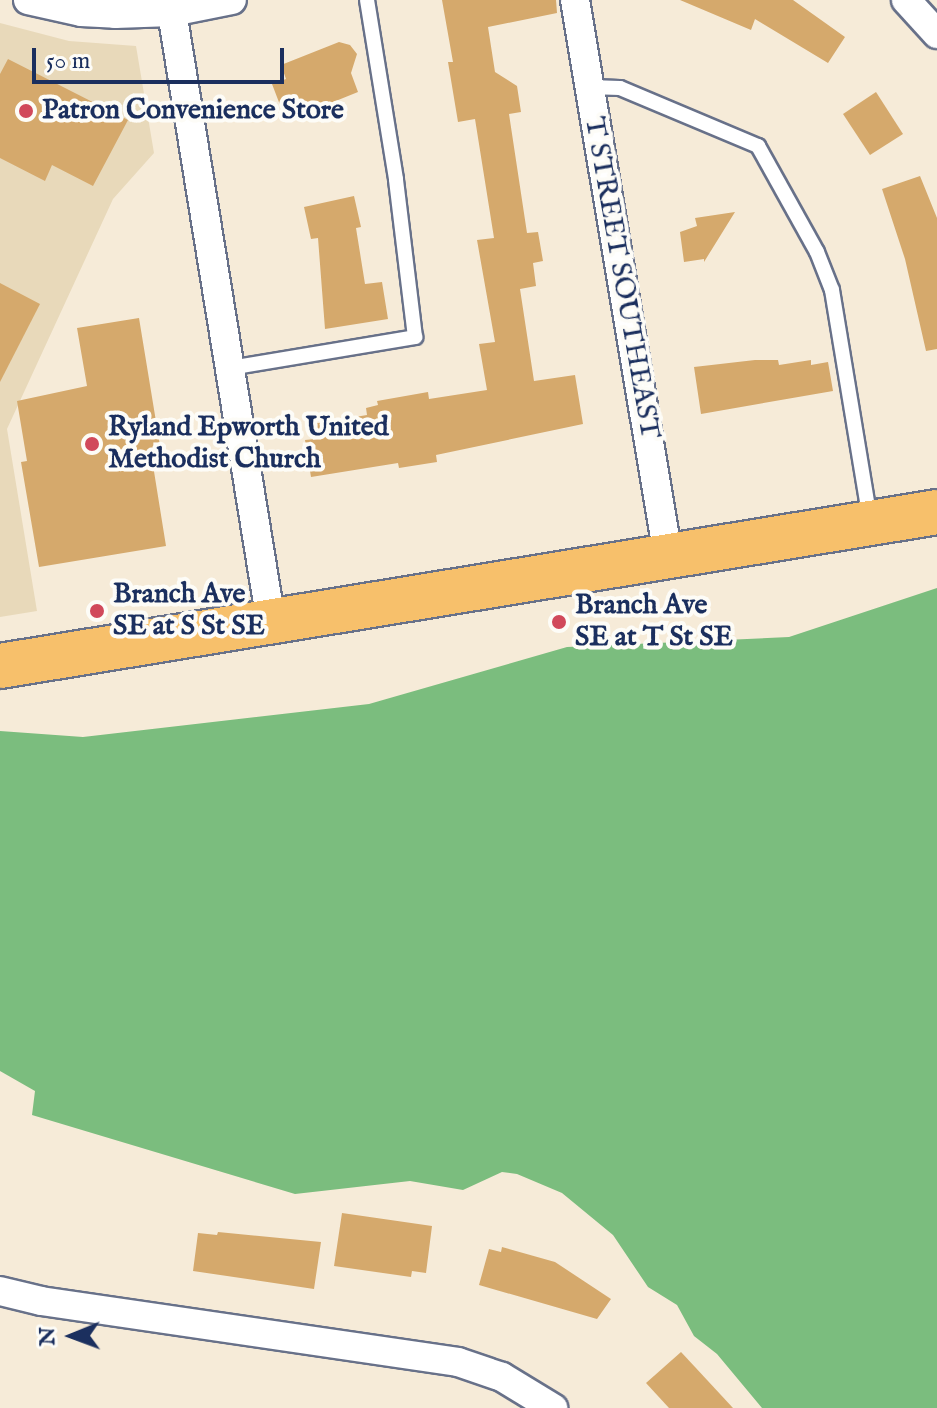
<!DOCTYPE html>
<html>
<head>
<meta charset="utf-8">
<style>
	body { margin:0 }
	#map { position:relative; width:937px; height:1408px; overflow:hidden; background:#f6ebd8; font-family:"IM FELL English",serif }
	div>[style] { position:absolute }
	.built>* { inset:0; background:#e8d9ba }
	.forest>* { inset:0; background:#7bbd7e }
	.building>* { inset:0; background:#d5a96c }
	.roads { filter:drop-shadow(2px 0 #687189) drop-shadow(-2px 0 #687189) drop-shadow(0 2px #687189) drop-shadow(0 -2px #687189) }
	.lane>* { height:14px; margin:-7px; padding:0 7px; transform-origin:7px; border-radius:7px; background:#fff }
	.street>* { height:28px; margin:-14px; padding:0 14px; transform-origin:14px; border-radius:14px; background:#fff }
	.highway>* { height:44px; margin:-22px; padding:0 22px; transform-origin:22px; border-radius:22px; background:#f7c06b }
	.dots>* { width:22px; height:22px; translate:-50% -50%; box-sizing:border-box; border:4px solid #fdfcf7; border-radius:50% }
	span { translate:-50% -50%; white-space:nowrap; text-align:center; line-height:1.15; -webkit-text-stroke:8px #fdfcf7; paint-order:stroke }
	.poi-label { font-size:28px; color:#1b2f5e; font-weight:700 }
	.left { translate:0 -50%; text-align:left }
	.street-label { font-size:28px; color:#1b2f5e }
	.north { position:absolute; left:32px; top:1296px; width:80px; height:80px; -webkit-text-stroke:6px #fdfcf7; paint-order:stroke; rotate:269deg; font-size:22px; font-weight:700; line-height:32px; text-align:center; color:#1b2f5e }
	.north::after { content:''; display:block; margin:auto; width:28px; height:36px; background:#1b2f5e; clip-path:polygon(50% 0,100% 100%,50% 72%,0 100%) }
	.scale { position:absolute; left:32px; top:48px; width:252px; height:36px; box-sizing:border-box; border:4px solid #1b2f5e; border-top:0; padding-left:10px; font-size:24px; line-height:28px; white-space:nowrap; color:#1b2f5e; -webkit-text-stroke:6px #fdfcf7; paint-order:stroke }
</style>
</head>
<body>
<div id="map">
	<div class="built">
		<i style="clip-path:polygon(0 23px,69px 41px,136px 46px,154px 153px,113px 199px,7px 429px,37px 611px,0 617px)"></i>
	</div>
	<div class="forest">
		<i style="clip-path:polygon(937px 588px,937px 1408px,762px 1408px,717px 1354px,694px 1336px,677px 1305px,648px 1287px,613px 1235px,562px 1193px,517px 1174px,502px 1172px,463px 1190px,410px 1181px,295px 1194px,32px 1115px,35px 1091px,0 1071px,0 731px,83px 737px,369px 704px,567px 647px,789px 637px)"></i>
	</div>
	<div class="building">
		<i style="clip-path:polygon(442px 0,556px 0,557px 13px,488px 27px,495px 72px,517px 86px,521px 112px,509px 114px,527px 233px,538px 232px,543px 261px,533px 263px,536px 286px,520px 289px,534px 381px,575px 375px,583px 424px,436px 455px,437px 462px,399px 468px,398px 463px,311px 477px,305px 440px,315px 439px,313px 424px,367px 415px,366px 408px,378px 405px,377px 401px,428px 392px,429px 399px,487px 390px,479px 344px,495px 342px,477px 240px,494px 238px,475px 119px,458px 122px,448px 62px,453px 62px)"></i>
		<i style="clip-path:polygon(680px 0,793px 0,845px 37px,828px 63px,755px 19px,751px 30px)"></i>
		<i style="clip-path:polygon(339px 42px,350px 45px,357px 54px,351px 73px,358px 92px,301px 115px,300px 112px,285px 118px,272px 84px,286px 79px,281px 65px)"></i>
		<i style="clip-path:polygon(8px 59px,128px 120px,93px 186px,52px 165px,45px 181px,0 158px,0 74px)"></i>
		<i style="clip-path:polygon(876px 92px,903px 134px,870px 155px,843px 114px)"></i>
		<i style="clip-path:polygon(920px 176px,937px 218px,937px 349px,926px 351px,905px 259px,882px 189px)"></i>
		<i style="clip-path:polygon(354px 196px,361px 227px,356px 228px,365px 284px,382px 282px,388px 319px,325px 329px,318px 238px,311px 239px,304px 207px)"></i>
		<i style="clip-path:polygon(735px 212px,704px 262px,704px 259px,684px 262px,680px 232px,697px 226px,695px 218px)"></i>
		<i style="clip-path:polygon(0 283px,40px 304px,0 382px)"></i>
		<i style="clip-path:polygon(139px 318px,162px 458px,152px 459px,166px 546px,39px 567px,21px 462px,27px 461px,17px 401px,87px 386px,77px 328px)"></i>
		<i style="clip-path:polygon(755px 360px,778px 360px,779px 365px,811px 360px,811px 365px,828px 362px,833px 391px,701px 414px,694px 367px)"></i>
		<i style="clip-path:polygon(342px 1213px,432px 1226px,426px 1273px,412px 1271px,411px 1277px,334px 1266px)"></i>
		<i style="clip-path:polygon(218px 1232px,321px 1242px,314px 1289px,193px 1271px,198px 1233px,217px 1235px)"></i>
		<i style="clip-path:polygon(502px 1247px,555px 1262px,611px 1299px,597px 1319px,479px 1285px,489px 1249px,501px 1252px)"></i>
		<i style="clip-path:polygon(681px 1352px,695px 1367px,733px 1408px,669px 1408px,646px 1383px)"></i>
	</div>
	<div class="roads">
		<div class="lane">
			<i style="left:589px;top:87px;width:31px;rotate:2deg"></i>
			<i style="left:620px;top:88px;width:150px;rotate:22.8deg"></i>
			<i style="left:758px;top:146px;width:121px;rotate:60.9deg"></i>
			<i style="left:817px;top:252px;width:41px;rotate:68.5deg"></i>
			<i style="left:832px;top:290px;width:232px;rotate:80.6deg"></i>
			<i style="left:230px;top:368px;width:188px;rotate:-9.5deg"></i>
			<i style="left:415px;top:337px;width:159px;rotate:-96.9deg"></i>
			<i style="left:396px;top:179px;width:181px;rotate:-99.2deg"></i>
		</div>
		<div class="street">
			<i style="left:28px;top:0;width:54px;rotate:12.8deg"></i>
			<i style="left:81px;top:12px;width:34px;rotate:3deg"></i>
			<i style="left:115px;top:14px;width:57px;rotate:-2deg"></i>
			<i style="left:172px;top:12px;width:61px;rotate:-11.3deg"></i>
			<i style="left:575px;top:0;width:564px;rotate:80.5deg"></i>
			<i style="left:906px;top:0;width:46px;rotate:47.6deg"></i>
			<i style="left:172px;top:12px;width:618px;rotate:80.78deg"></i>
			<i style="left:0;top:1291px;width:42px;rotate:13.7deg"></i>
			<i style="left:41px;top:1301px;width:421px;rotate:8.3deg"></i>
			<i style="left:458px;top:1362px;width:46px;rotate:18.8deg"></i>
			<i style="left:502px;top:1377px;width:60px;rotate:31.3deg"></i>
		</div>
		<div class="highway">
			<i style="left:0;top:666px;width:950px;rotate:-9.33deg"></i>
		</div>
	</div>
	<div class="dots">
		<i style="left:26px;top:111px;background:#d1495b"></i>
		<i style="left:92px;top:444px;background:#d1495b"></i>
		<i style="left:97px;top:611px;background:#d1495b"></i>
		<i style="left:559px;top:622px;background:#d1495b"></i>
	</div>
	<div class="poi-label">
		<span class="left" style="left:42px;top:111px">Patron Convenience Store</span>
		<span class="left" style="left:108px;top:444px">Ryland Epworth United<br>Methodist Church</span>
		<span class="left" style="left:113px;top:611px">Branch Ave<br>SE at S St SE</span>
		<span class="left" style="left:575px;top:622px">Branch Ave<br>SE at T St SE</span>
	</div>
	<div class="street-label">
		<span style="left:621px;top:278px;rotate:80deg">T STREET SOUTHEAST</span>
	</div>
	<div class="north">N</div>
	<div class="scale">50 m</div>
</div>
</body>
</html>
